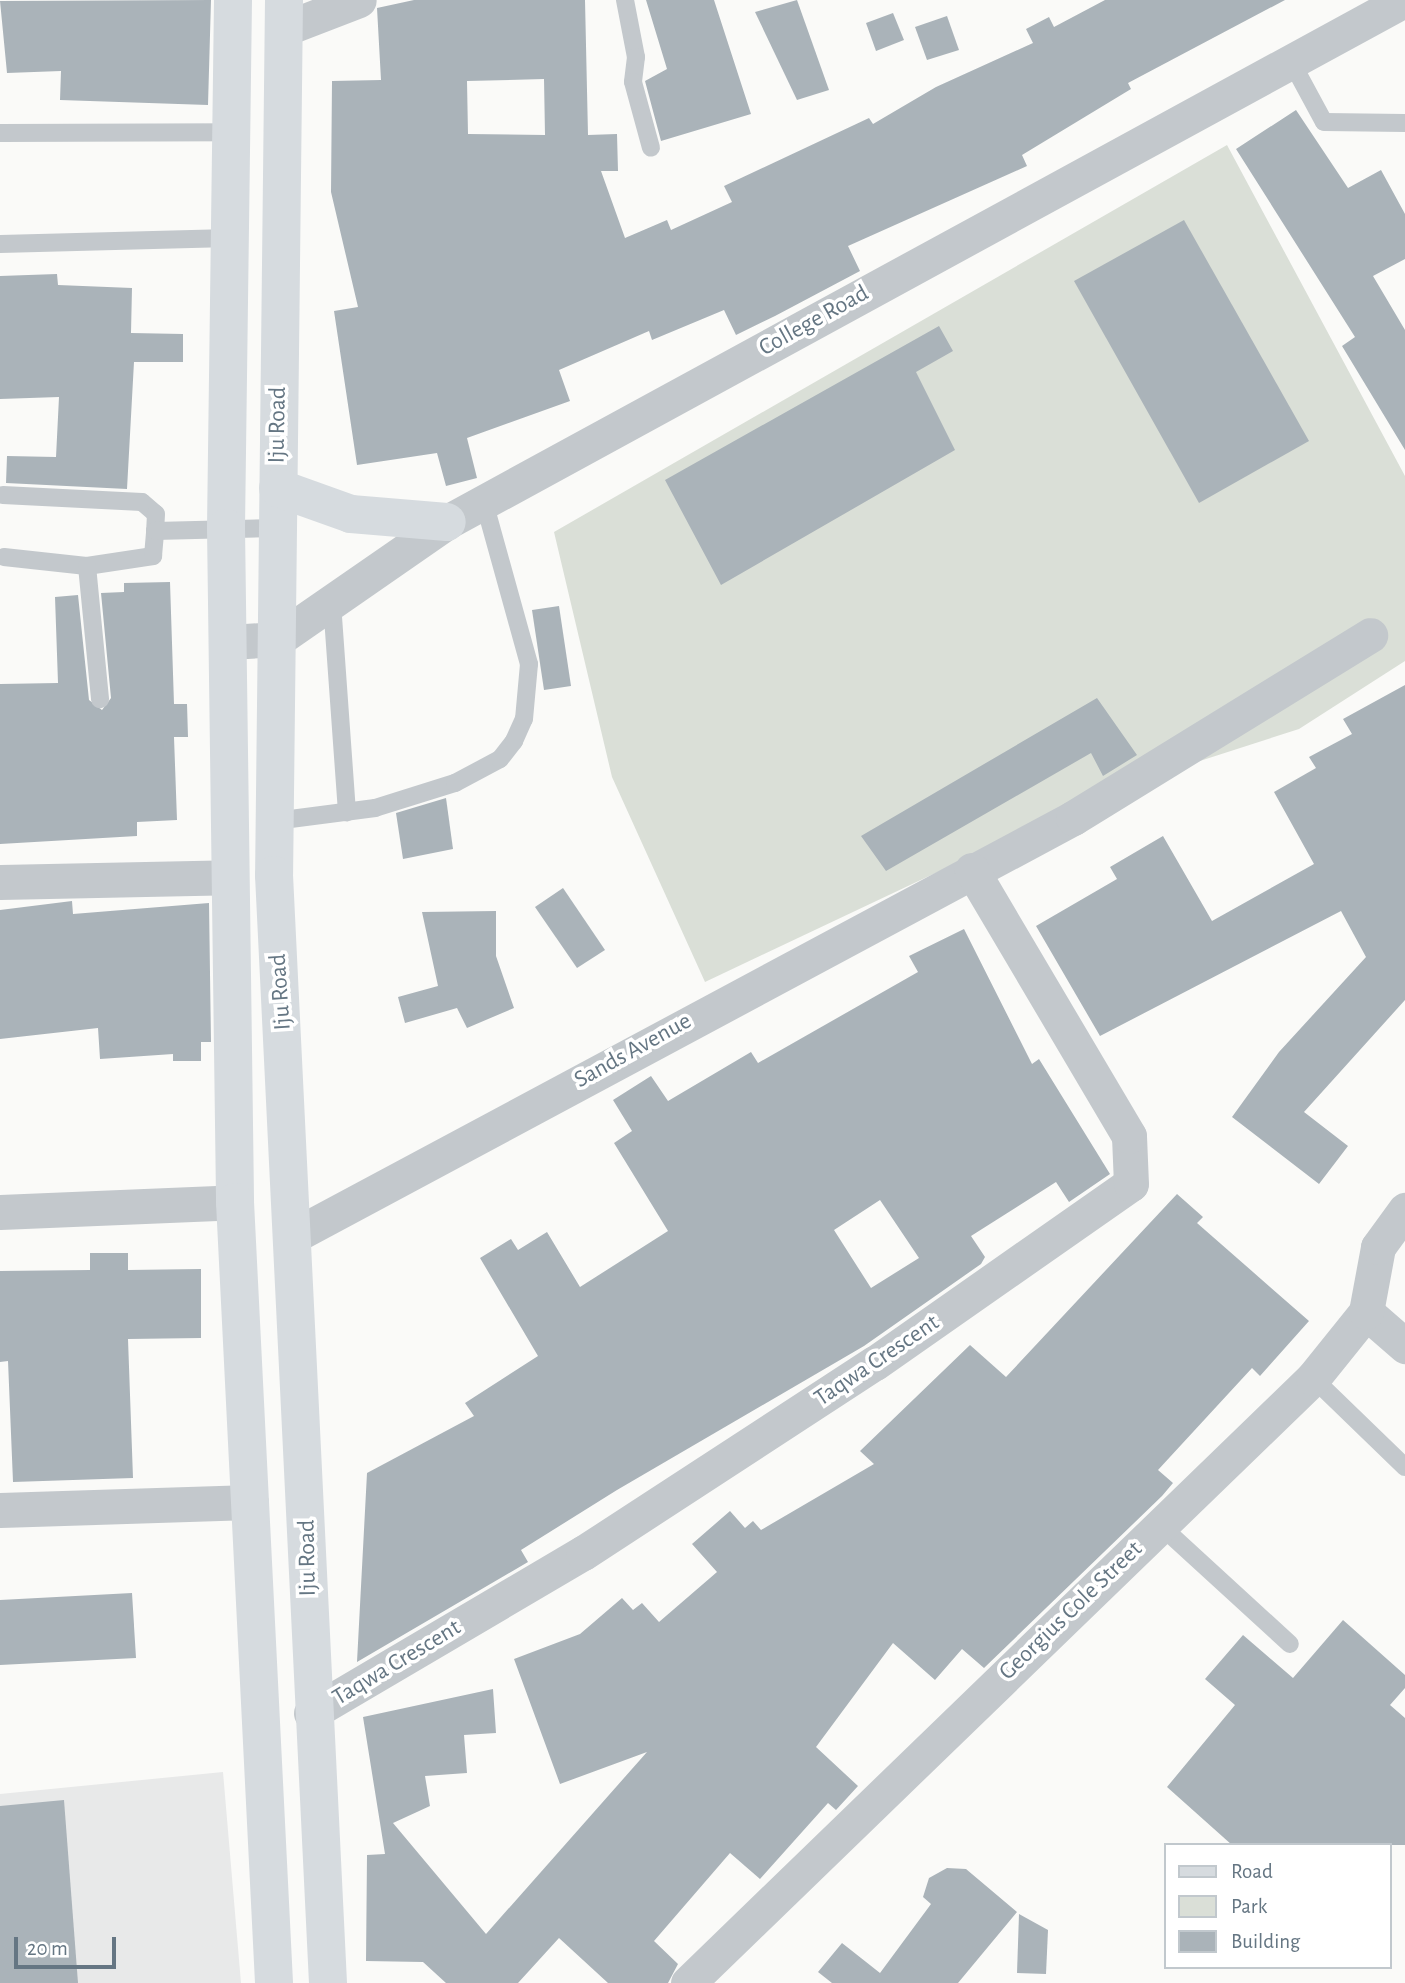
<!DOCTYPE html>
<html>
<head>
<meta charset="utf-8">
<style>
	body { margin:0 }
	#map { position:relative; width:1405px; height:1983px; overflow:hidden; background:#fafaf8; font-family:"Alegreya Sans",sans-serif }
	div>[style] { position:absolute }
	.built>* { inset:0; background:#e8e9e9 }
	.green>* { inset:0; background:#dadfd7 }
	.building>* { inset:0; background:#aab3b9 }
	.service>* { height:18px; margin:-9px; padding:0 9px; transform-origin:9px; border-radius:9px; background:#c3c8cc }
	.minor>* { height:35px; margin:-17.5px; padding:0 17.5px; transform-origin:17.5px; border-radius:17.5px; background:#c3c8cc }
	.secondary>* { height:38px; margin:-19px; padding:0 19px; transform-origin:19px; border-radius:19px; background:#d6dbdf }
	span { translate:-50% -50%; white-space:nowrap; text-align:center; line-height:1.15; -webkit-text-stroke:7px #fff; paint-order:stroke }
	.street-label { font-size:24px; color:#657683 }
	.legend { position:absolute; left:1164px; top:1843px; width:228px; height:126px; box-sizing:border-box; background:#fff; border:2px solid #c1c8cd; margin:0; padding:9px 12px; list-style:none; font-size:21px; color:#657683 }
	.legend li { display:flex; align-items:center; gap:14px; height:35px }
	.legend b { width:35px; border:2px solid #c1c8cd }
	.scale { position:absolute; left:14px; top:1937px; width:102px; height:32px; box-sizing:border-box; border:4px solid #657683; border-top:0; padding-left:9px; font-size:21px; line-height:24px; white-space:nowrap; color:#657683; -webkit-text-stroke:5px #fff; paint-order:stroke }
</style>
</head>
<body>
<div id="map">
	<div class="built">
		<i style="clip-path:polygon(223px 1772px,241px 1983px,0 1983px,0 1794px)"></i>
	</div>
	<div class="green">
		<i style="clip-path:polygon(1227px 145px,1405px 476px,1405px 661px,1299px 729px,1113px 789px,705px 982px,612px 777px,554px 532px)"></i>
	</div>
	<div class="building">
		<i style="clip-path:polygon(211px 0,208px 105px,60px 100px,61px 71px,7px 73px,0 1px)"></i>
		<i style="clip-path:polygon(evenodd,414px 0,585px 0,588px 135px,617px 134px,618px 171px,601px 171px,625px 238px,667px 220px,671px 230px,732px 202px,724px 186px,869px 118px,873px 124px,936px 87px,1033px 43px,1026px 29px,1049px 17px,1054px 27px,1105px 0,1285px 0,1128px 83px,1131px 89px,1022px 155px,1027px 166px,848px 246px,860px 271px,775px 316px,736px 335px,724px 310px,652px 340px,649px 331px,559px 370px,570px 401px,467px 438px,477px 478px,446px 486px,437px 453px,357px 465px,334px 311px,358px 307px,331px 192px,332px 81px,381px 80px,377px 8px,414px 0,544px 79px,545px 135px,468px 134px,467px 81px,544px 79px)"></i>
		<i style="clip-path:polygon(646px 0,714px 0,751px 114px,661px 141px,645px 81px,667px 69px)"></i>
		<i style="clip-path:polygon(797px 0,829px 90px,797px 100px,755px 12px)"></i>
		<i style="clip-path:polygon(893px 13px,904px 40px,876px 51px,866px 23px)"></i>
		<i style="clip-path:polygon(947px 16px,959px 50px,927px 60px,915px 27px)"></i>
		<i style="clip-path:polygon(1296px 110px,1348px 188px,1381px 170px,1405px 214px,1405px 259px,1373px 276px,1405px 330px,1405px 450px,1342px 346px,1355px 337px,1236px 149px)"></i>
		<i style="clip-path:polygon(1184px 220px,1309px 441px,1199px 503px,1074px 281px)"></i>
		<i style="clip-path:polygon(57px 274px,58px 285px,132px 288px,131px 333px,183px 334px,183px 362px,134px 362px,127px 489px,6px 483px,7px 456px,56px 457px,59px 397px,0 399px,0 276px)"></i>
		<i style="clip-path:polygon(939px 326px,953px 351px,916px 372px,955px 450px,721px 585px,665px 480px)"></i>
		<i style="clip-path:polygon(170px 582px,174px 704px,187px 704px,188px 737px,174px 737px,177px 820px,137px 822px,137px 836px,0 844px,0 684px,58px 683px,55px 597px,78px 595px,89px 700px,102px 710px,111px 698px,101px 593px,124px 592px,124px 583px)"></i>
		<i style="clip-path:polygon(559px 606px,571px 686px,544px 690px,532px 610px)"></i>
		<i style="clip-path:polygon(1405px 685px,1405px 1000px,1304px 1112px,1348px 1146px,1319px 1184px,1232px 1117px,1279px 1052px,1366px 957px,1341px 911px,1100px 1036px,1036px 926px,1117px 879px,1110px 867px,1163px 836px,1212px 921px,1314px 864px,1274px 792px,1316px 768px,1309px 757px,1352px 734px,1343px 719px)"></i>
		<i style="clip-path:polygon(1097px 698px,1137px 755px,1103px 776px,1091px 753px,886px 871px,861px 836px)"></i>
		<i style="clip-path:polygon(446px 798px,453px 849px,403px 859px,396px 813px)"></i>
		<i style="clip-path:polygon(563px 888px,605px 950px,577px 968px,535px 907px)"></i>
		<i style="clip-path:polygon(72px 901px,73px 914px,209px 903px,211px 1042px,201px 1042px,201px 1061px,173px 1061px,173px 1054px,100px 1059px,98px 1028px,0 1039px,0 910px)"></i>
		<i style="clip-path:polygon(496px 911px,496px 956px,514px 1008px,467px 1028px,457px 1008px,405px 1023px,398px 997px,438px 986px,422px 912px)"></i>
		<i style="clip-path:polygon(evenodd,964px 929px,1032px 1064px,1039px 1059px,1110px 1174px,1069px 1202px,1056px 1182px,971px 1236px,985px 1257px,981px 1264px,864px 1346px,617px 1490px,521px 1550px,528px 1562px,357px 1662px,367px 1473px,474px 1416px,465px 1403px,538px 1356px,480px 1258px,511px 1239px,518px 1250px,547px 1232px,580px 1287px,668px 1231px,614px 1143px,632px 1131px,613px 1100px,651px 1076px,668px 1101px,751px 1052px,758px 1063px,918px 972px,909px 956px,964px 929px,880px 1200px,919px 1258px,871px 1288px,834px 1230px,880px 1200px)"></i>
		<i style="clip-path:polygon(1177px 1194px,1203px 1217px,1197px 1223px,1309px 1321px,1260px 1376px,1252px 1368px,1158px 1470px,1173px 1483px,1162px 1496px,984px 1668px,962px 1649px,935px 1680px,893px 1643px,816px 1747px,858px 1786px,836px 1810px,828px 1803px,760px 1879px,730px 1853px,654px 1941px,678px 1964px,668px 1983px,608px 1983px,559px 1938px,518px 1983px,446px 1983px,423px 1962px,366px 1961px,367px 1855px,385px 1854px,363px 1717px,493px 1689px,496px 1733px,464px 1735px,467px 1773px,425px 1776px,430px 1806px,393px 1823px,486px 1934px,647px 1752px,560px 1784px,514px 1659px,580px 1634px,622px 1598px,633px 1610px,642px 1603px,659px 1622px,717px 1572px,692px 1544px,730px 1511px,745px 1528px,753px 1521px,761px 1530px,874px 1464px,860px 1451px,970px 1345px,1006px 1377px)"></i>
		<i style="clip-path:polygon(90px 1253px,128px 1253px,128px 1270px,201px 1269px,201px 1338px,128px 1339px,133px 1478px,13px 1482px,8px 1361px,0 1362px,0 1271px,90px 1270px)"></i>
		<i style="clip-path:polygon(132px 1593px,136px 1658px,0 1665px,0 1600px)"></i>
		<i style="clip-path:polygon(1343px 1620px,1405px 1675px,1405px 1688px,1390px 1705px,1405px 1718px,1405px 1845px,1232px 1845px,1167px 1787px,1235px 1705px,1205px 1679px,1243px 1635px,1293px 1678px)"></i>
		<i style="clip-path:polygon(64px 1800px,78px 1983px,0 1983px,0 1806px)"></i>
		<i style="clip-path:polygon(947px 1868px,966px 1869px,1017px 1912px,958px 1983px,832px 1983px,818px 1972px,842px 1943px,880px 1973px,931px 1904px,923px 1897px,929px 1878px)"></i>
		<i style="clip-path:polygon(1019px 1914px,1048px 1930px,1046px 1974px,1017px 1973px)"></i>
	</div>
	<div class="service">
		<i style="left:625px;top:0;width:58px;rotate:79.1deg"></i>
		<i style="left:636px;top:57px;width:25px;rotate:97deg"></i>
		<i style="left:633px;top:82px;width:68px;rotate:74.7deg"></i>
		<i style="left:1291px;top:61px;width:69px;rotate:61.6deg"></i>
		<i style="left:1324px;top:122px;width:81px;rotate:0.7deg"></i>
		<i style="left:0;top:133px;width:231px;rotate:-0.2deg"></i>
		<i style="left:0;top:244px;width:230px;rotate:-1.5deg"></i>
		<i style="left:3px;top:495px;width:139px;rotate:2.9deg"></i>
		<i style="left:142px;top:502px;width:18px;rotate:41deg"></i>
		<i style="left:156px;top:514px;width:17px;rotate:93deg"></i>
		<i style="left:4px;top:557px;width:83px;rotate:6.2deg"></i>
		<i style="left:87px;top:566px;width:67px;rotate:-8.6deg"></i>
		<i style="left:153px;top:556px;width:25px;rotate:-85deg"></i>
		<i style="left:155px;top:531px;width:123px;rotate:-1.4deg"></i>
		<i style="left:87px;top:566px;width:134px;rotate:84.4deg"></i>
		<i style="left:332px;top:603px;width:210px;rotate:85.9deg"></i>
		<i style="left:275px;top:821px;width:101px;rotate:-7.4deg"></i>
		<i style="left:375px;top:808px;width:84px;rotate:-17.4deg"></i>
		<i style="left:455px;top:783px;width:51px;rotate:-28.1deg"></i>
		<i style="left:500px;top:759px;width:23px;rotate:-52deg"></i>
		<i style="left:514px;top:741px;width:24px;rotate:-66deg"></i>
		<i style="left:524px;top:719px;width:55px;rotate:-84.8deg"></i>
		<i style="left:529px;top:664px;width:168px;rotate:-105.5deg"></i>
		<i style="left:1313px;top:1378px;width:128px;rotate:44.1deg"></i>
		<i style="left:1160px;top:1525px;width:176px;rotate:42.5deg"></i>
	</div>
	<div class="minor">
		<i style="left:284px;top:29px;width:80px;rotate:-21.1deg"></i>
		<i style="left:230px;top:642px;width:48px;rotate:-3.6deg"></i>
		<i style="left:278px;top:639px;width:206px;rotate:-34.7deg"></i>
		<i style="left:447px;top:522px;width:1090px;rotate:-28.61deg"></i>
		<i style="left:0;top:882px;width:230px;rotate:-1.2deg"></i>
		<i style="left:0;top:1212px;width:235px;rotate:-2.4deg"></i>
		<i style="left:295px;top:1235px;width:883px;rotate:-28.19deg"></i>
		<i style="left:1073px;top:818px;width:349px;rotate:-31.6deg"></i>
		<i style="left:1366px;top:1312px;width:52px;rotate:41.1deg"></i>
		<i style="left:0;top:1510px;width:251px;rotate:-1.8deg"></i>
		<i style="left:311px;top:1713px;width:316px;rotate:-30.5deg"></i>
		<i style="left:583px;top:1553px;width:348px;rotate:-33.1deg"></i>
		<i style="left:875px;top:1363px;width:312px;rotate:-35deg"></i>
		<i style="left:1131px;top:1184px;width:48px;rotate:-92.4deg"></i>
		<i style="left:1129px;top:1136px;width:309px;rotate:-120.6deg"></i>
		<i style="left:688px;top:1983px;width:870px;rotate:-44.07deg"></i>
		<i style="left:1313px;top:1378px;width:85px;rotate:-51.2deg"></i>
		<i style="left:1366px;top:1312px;width:66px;rotate:-79.5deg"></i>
		<i style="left:1378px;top:1247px;width:46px;rotate:-53.9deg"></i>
	</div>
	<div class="secondary">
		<i style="left:233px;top:0;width:528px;rotate:90.76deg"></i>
		<i style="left:226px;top:528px;width:674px;rotate:89.23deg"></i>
		<i style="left:235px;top:1202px;width:782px;rotate:87.14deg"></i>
		<i style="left:284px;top:0;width:875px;rotate:90.65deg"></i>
		<i style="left:274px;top:875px;width:1109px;rotate:87.21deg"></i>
		<i style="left:278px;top:488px;width:77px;rotate:19.6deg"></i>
		<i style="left:351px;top:514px;width:96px;rotate:4.8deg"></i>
	</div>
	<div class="street-label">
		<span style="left:814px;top:321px;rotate:-29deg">College Road</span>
		<span style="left:278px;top:425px;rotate:-89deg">Iju Road</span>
		<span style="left:281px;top:992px;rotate:-94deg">Iju Road</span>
		<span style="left:633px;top:1051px;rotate:-29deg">Sands Avenue</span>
		<span style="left:877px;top:1361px;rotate:-34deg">Taqwa Crescent</span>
		<span style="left:308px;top:1558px;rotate:-91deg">Iju Road</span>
		<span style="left:1071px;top:1611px;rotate:-44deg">Georgius Cole Street</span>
		<span style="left:397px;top:1663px;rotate:-31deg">Taqwa Crescent</span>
	</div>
	<ul class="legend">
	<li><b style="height:9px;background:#d6dbdf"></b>Road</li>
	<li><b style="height:19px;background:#dadfd7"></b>Park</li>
	<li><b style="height:19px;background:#aab3b9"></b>Building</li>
	</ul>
	<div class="scale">20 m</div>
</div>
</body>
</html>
